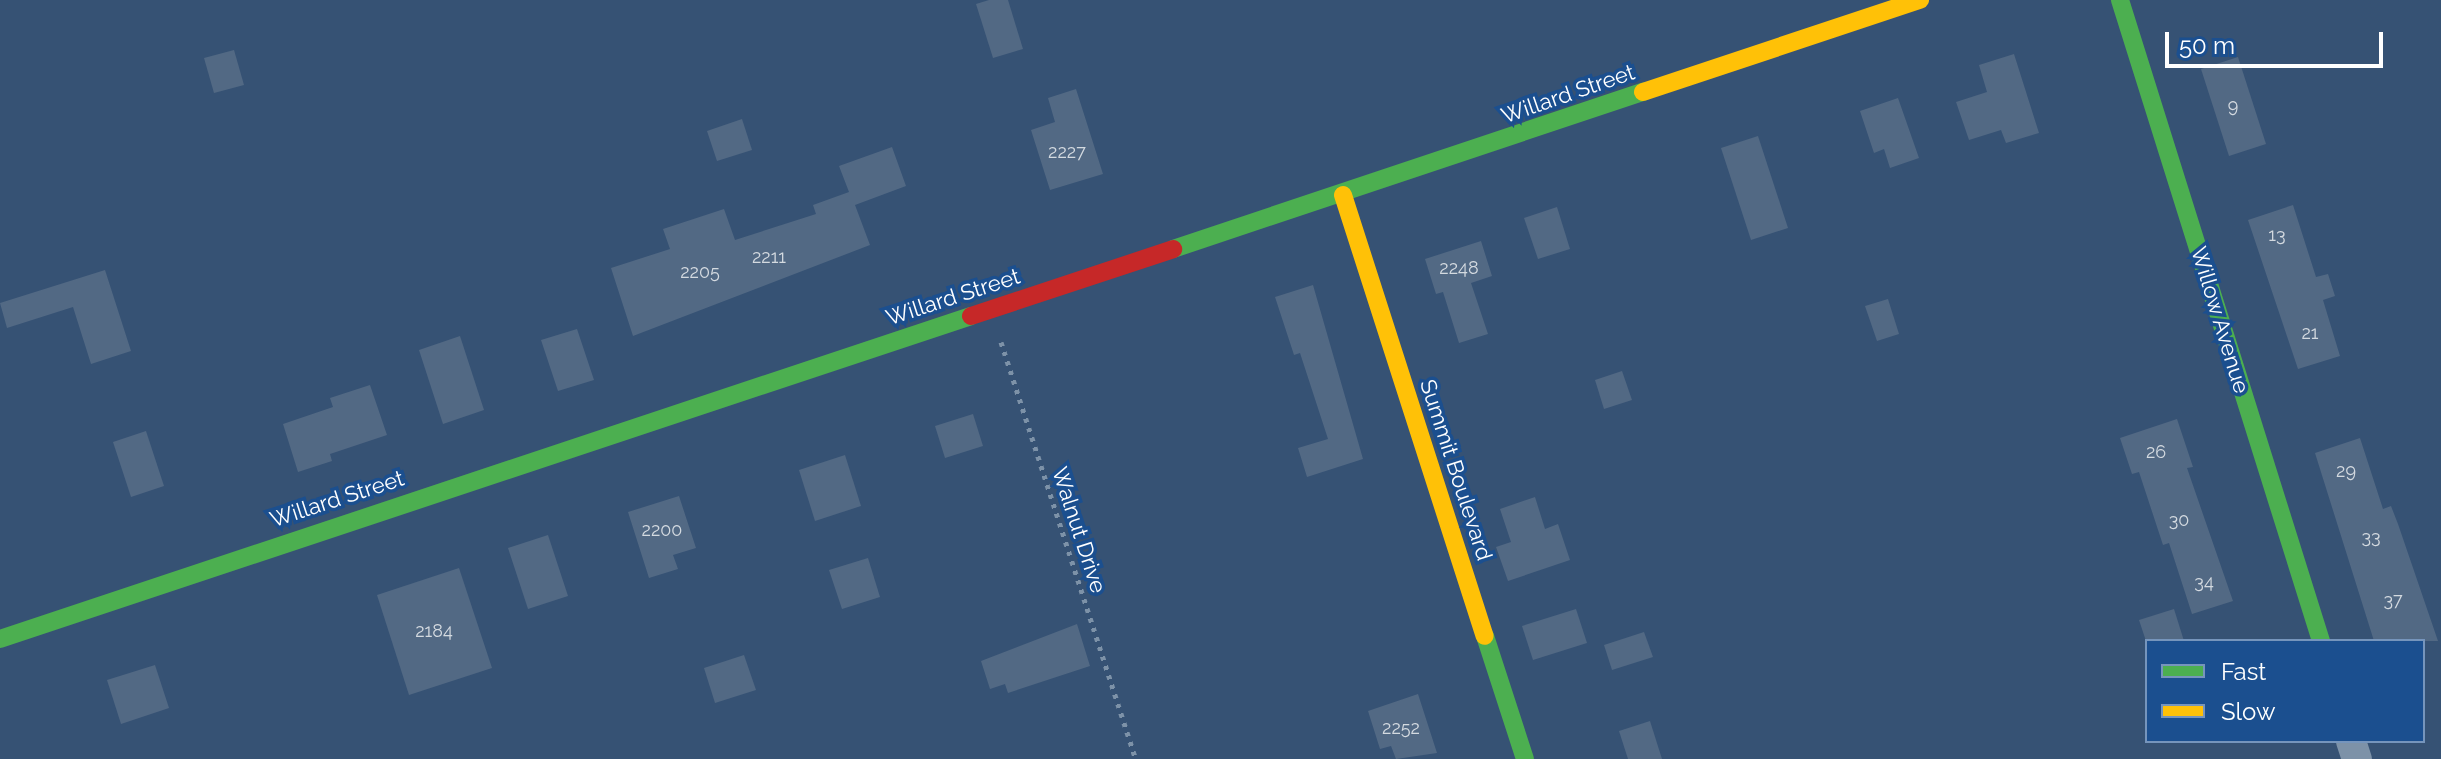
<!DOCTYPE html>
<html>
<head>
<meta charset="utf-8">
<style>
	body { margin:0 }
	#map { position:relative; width:2441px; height:759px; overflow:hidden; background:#365274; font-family:Raleway,sans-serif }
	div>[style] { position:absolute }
	.building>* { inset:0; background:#526984 }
	.path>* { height:5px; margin-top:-2.5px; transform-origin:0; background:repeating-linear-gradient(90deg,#7d92a8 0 4px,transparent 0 10px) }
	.street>* { height:30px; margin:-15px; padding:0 15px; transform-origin:15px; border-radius:15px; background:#7d92a8 }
	.fast>* { height:18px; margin:-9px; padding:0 9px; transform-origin:9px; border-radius:9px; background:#4caf50 }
	.slow>* { height:18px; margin:-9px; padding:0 9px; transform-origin:9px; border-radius:9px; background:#ffc107 }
	.jam>* { height:18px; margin:-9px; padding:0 9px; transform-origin:9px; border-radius:9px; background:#c62828 }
	span { translate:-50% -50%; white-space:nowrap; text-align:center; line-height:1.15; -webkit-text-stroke:7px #1b4f8f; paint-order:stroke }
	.number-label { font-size:18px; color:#d4dae0 }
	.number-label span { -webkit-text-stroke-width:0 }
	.street-label { font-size:22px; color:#fff }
	.legend { position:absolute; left:2145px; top:639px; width:280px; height:104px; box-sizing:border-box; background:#1b4f8f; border:2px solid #7695bc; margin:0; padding:10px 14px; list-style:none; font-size:24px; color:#fff }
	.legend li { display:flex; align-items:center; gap:16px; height:40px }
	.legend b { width:40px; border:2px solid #7695bc }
	.scale { position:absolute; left:2165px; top:32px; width:218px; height:36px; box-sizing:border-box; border:4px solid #fff; border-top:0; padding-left:10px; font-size:24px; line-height:28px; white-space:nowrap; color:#fff; -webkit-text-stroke:6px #1b4f8f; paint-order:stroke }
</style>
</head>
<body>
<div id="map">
	<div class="building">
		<i style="clip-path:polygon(989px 0,1008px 0,1023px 49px,993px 58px,976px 4px)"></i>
		<i style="clip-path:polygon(234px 50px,244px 85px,214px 93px,204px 58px)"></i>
		<i style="clip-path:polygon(2014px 54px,2039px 133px,2006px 143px,2001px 130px,1969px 140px,1956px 102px,1987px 92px,1979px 65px)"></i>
		<i style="clip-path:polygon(2238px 57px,2266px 144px,2229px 156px,2201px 69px)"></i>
		<i style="clip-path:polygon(1076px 89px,1103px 174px,1050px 190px,1031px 130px,1055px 122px,1048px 98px)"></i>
		<i style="clip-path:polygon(1898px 98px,1919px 158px,1890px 168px,1884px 149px,1874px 153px,1860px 111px)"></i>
		<i style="clip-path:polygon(742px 119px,752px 150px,717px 161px,707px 131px)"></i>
		<i style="clip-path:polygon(1758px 136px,1788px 228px,1751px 240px,1721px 148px)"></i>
		<i style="clip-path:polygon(892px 147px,906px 186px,855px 205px,870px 245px,633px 336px,611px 268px,670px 249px,663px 229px,724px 209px,735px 240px,816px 214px,813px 205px,849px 192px,839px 166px)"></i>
		<i style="clip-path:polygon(2293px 205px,2316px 277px,2328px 274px,2335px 296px,2323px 300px,2340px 356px,2298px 369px,2248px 220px)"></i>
		<i style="clip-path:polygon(1557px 207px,1570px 249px,1538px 259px,1524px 218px)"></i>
		<i style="clip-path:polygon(1481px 241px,1492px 276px,1471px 283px,1488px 334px,1459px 343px,1443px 292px,1436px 294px,1425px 259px)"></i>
		<i style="clip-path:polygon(105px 270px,131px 351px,91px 364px,73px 307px,7px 328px,0 303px)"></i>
		<i style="clip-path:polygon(1313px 285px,1363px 459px,1307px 477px,1298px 448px,1328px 439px,1300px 353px,1294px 355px,1275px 297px)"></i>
		<i style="clip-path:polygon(1888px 299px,1899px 334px,1877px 341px,1865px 306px)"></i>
		<i style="clip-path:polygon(577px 329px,594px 380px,558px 391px,541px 340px)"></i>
		<i style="clip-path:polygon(460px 336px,484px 410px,443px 424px,419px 350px)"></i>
		<i style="clip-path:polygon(1622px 371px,1632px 400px,1604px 409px,1595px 380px)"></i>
		<i style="clip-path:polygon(370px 385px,387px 435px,330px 454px,332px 461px,298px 472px,283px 424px,333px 407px,330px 398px)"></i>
		<i style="clip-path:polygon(973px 414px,983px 446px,945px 458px,935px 426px)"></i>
		<i style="clip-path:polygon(2177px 419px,2193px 467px,2187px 468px,2233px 601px,2192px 614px,2169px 543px,2163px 545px,2139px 472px,2132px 474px,2120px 438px)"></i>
		<i style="clip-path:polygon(146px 431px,164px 486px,131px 497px,113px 442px)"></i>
		<i style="clip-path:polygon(2360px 438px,2383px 509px,2391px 506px,2398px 524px,2438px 641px,2374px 641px,2315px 453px)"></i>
		<i style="clip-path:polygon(845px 455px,861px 506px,815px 521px,799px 470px)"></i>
		<i style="clip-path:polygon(679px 496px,696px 548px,673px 555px,678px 569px,649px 578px,628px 512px)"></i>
		<i style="clip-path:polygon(1535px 497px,1545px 529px,1558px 524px,1570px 560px,1508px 581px,1496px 547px,1511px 542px,1500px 509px)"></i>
		<i style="clip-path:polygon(548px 535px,568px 596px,528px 609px,508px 548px)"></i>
		<i style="clip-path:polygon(868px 558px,880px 597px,842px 609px,829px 570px)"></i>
		<i style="clip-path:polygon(459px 568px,492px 668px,409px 695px,377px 595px)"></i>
		<i style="clip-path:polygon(1576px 609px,1587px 643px,1533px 660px,1522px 626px)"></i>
		<i style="clip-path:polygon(2174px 609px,2184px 641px,2146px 641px,2139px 620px)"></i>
		<i style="clip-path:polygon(1077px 624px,1090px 666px,1008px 693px,1005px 684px,990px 689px,981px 661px)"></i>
		<i style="clip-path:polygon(1644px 632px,1653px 657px,1612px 670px,1604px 645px)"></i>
		<i style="clip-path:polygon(744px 655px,756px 690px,715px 703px,704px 668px)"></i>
		<i style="clip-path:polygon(155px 665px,169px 708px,121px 724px,107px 680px)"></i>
		<i style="clip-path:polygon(1418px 694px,1437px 753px,1396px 759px,1391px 746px,1380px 749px,1368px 711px)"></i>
		<i style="clip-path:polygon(1650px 721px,1662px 759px,1628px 759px,1619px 731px)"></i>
	</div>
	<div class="path">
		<i style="left:1001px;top:342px;width:438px;rotate:72.1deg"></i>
	</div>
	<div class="street">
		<i style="left:2351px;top:741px;width:19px;rotate:72deg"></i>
	</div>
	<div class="fast">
		<i style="left:2120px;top:0;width:672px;rotate:72.59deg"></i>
		<i style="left:1173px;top:249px;width:496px;rotate:-18.5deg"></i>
		<i style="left:1485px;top:636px;width:129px;rotate:72deg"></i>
		<i style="left:0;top:639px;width:1023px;rotate:-18.4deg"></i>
	</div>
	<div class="slow">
		<i style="left:1643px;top:92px;width:292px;rotate:-18.4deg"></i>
		<i style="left:1343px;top:195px;width:463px;rotate:72.2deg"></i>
	</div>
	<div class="jam">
		<i style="left:971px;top:316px;width:213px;rotate:-18.3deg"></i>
	</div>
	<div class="number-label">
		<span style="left:2233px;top:106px">9</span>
		<span style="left:1067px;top:152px">2227</span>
		<span style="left:2277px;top:235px">13</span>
		<span style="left:769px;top:257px">2211</span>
		<span style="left:1459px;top:268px">2248</span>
		<span style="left:700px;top:272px">2205</span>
		<span style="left:2310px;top:333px">21</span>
		<span style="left:2156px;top:452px">26</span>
		<span style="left:2346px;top:471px">29</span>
		<span style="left:2179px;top:520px">30</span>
		<span style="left:662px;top:530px">2200</span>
		<span style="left:2371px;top:537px">33</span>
		<span style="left:2204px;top:582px">34</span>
		<span style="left:2393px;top:600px">37</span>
		<span style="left:434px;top:631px">2184</span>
		<span style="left:1401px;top:728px">2252</span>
	</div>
	<div class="street-label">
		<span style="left:1568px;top:94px;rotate:-19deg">Willard Street</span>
		<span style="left:953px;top:297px;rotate:-18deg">Willard Street</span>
		<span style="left:2220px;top:320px;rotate:73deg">Willow Avenue</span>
		<span style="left:1456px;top:470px;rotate:72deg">Summit Boulevard</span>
		<span style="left:337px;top:499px;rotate:-18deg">Willard Street</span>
		<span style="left:1079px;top:530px;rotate:72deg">Walnut Drive</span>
	</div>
	<ul class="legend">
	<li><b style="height:10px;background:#4caf50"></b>Fast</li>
	<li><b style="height:10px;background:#ffc107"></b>Slow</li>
	</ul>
	<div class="scale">50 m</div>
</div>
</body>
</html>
